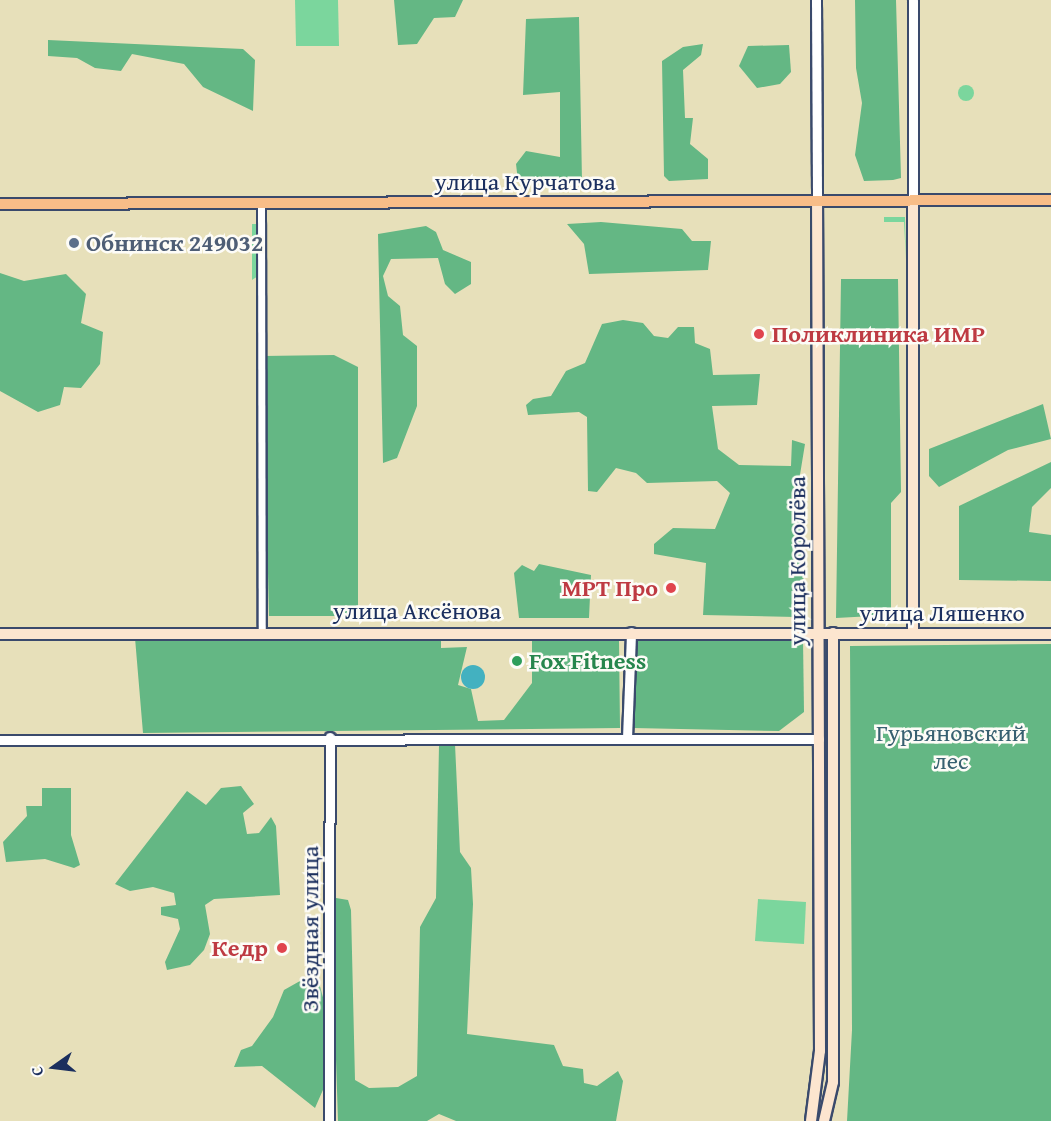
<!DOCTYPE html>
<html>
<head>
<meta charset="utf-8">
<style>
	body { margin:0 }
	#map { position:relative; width:1051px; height:1121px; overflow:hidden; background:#e7e0ba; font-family:"Gentium Book Plus",serif }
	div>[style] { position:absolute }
	.green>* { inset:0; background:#7bd69d }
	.round { border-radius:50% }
	.forest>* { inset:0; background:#64b784 }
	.water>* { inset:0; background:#43b1c0 }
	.roads { filter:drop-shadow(2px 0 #3a4a6c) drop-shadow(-2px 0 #3a4a6c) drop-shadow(0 2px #3a4a6c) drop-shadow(0 -2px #3a4a6c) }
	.minor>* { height:7px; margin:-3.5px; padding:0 3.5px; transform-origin:3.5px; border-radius:3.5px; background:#fff }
	.tertiary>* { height:9px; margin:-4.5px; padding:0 4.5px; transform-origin:4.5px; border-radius:4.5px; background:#fff }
	.secondary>* { height:10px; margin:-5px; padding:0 5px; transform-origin:5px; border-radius:5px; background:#fce5cf }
	.primary>* { height:10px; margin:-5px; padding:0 5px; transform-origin:5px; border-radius:5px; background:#f8bd88 }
	.dots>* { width:16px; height:16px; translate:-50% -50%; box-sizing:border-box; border:3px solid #fdfcf7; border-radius:50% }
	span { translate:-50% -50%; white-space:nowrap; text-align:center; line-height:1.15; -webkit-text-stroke:5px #fdfcf7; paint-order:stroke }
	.street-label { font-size:24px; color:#1b2f5e }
	.service-label { font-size:24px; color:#4e5e75; font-weight:700 }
	.left { translate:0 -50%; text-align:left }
	.health-label { font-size:24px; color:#be3a42; font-weight:700 }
	.right { translate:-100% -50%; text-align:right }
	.leisure-label { font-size:24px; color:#27864d; font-weight:700 }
	.park-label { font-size:24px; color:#386171 }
	.north { position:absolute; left:24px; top:1037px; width:60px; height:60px; -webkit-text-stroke:4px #fdfcf7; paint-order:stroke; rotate:256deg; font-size:16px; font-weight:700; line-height:24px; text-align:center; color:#1b2f5e }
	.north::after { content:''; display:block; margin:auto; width:21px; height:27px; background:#1b2f5e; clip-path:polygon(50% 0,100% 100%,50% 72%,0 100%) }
</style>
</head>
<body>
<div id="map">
	<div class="green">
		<i style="clip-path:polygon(295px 0,338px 0,339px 46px,296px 46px)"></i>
		<i class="round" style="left:958px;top:85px;width:16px;height:16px"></i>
		<i style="clip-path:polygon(884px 217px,905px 217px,906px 260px,904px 222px,884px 222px)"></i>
		<i style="clip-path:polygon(252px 224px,258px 224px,258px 276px,252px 280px)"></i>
		<i style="clip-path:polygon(758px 899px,806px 902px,804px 944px,755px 941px)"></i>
	</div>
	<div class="forest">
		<i style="clip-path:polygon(394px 0,463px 0,455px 17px,434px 18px,417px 44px,398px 45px)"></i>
		<i style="clip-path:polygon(855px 0,896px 0,901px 178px,893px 180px,864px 181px,855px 155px,862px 103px,856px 68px)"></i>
		<i style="clip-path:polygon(579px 17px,582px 181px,518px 181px,516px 164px,526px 151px,560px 157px,560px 92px,523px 95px,526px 19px)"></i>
		<i style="clip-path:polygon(48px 40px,243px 49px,255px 60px,253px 111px,203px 87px,184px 64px,132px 54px,121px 71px,95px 68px,77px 58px,48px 56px)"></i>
		<i style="clip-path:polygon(703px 44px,701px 55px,683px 70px,685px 118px,693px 118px,690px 144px,708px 159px,708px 179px,669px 181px,664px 176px,662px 61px,683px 47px)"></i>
		<i style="clip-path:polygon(789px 45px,791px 72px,780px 84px,757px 88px,739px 66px,748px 46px)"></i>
		<i style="clip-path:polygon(601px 222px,682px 229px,692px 241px,711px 241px,708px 270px,589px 274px,584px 244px,567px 224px)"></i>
		<i style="clip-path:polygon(426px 226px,436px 232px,443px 250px,471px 262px,471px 284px,455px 294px,445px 284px,438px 258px,391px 259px,383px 276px,388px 296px,400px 306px,403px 335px,417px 346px,417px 406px,397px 458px,383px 463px,378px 234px)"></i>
		<i style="clip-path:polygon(0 273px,24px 281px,66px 274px,86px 294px,81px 323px,103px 332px,100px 364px,81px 388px,64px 387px,60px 405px,38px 412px,0 391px)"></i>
		<i style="clip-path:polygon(841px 279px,898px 279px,901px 492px,891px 503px,891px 615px,836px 618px)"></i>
		<i style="clip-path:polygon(623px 320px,643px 323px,654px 336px,668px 338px,678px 327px,694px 327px,695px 343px,710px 349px,713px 375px,760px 374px,757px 405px,712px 406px,718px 449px,739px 465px,791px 466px,792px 440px,805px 444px,798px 487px,805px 603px,796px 617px,703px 615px,706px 563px,654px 554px,654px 544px,673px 528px,715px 529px,730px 493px,717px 481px,647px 483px,636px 473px,616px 468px,597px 492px,588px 491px,587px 417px,579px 412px,528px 415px,526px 405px,533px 399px,551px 396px,566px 371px,585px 363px,602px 324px)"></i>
		<i style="clip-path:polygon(334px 355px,358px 367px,358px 616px,269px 616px,263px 356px)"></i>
		<i style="clip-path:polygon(1043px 404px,1051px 439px,1008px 450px,939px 487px,929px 476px,929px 449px)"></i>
		<i style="clip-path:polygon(1051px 462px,1051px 488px,1032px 507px,1029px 532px,1051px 535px,1051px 581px,959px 580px,959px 506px)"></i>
		<i style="clip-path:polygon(539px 564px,591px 575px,589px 618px,519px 618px,514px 573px,522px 565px,534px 571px)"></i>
		<i style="clip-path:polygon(135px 638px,441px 638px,441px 648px,467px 647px,458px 685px,471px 689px,478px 721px,504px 720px,532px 683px,532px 639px,619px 640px,620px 728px,143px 733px)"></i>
		<i style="clip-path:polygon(803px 639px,804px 712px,779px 731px,633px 728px,636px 641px)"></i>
		<i style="clip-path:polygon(1051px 644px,1051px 1121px,847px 1121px,852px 1030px,850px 646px)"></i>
		<i style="clip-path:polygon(455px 744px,460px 852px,471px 868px,473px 904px,467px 1034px,554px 1045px,563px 1066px,583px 1069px,584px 1083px,597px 1086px,618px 1071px,623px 1081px,616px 1121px,456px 1121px,439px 1114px,427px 1121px,338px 1121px,331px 906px,336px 898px,348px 900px,351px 910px,355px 1080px,369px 1088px,398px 1087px,417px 1076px,420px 927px,436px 898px,439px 745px)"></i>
		<i style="clip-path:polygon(241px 786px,254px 804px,243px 813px,247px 834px,259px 833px,271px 817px,276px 826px,280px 895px,214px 899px,205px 905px,210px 934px,204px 950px,190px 965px,167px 970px,165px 962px,180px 929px,178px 919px,161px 915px,161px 907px,176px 905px,174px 893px,153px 887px,130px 891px,115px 884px,187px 791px,206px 805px,221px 788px)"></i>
		<i style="clip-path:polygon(42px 788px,71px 788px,71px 835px,80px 865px,74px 868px,45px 859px,6px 862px,3px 842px,27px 816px,26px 806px,42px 806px)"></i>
		<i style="clip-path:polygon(316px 972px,324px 1001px,326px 1083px,315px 1108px,262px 1066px,234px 1067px,241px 1050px,252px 1046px,273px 1017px,284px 990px)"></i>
	</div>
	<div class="water">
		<i class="round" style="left:461px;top:665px;width:24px;height:24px"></i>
	</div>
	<div class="roads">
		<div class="minor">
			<i style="left:261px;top:203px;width:428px;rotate:89.9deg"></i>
		</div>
		<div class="tertiary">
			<i style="left:816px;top:0;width:201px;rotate:89.7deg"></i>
			<i style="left:913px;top:0;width:200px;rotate:90deg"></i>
			<i style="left:627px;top:738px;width:106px;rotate:-87.8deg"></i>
			<i style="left:0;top:740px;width:819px;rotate:-0.07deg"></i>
			<i style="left:329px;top:1121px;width:384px;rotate:-89.9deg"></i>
		</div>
		<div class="secondary">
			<i style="left:913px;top:200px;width:434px;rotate:90deg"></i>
			<i style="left:0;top:634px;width:1051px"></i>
			<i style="left:811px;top:1121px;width:71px;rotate:-82.7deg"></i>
			<i style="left:820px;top:1051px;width:850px;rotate:-90.2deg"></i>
			<i style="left:824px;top:1121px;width:40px;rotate:-77deg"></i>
			<i style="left:833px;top:1082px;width:449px;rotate:-90deg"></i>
		</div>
		<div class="primary">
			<i style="left:0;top:204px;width:1051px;rotate:-0.22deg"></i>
		</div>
	</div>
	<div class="dots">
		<i style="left:74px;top:243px;background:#5c6f8a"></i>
		<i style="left:759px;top:334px;background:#e0444e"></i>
		<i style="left:671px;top:588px;background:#e0444e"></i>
		<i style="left:517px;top:661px;background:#2e9e5b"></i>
		<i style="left:282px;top:948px;background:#e0444e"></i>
	</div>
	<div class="street-label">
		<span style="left:525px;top:182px">улица Курчатова</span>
		<span style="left:797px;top:561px;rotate:-90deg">улица Королёва</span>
		<span style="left:417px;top:611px">улица Аксёнова</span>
		<span style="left:942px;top:613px">улица Ляшенко</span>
		<span style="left:310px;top:929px;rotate:-90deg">Звёздная улица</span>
	</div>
	<div class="service-label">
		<span class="left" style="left:86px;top:243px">Обнинск 249032</span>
	</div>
	<div class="health-label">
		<span class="left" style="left:772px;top:334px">Поликлиника ИМР</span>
		<span class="right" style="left:658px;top:588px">МРТ Про</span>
		<span class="right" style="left:268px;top:948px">Кедр</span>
	</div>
	<div class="leisure-label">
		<span class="left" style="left:529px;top:661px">Fox Fitness</span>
	</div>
	<div class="park-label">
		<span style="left:951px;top:747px">Гурьяновский<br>лес</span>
	</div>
	<div class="north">С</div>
</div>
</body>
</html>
